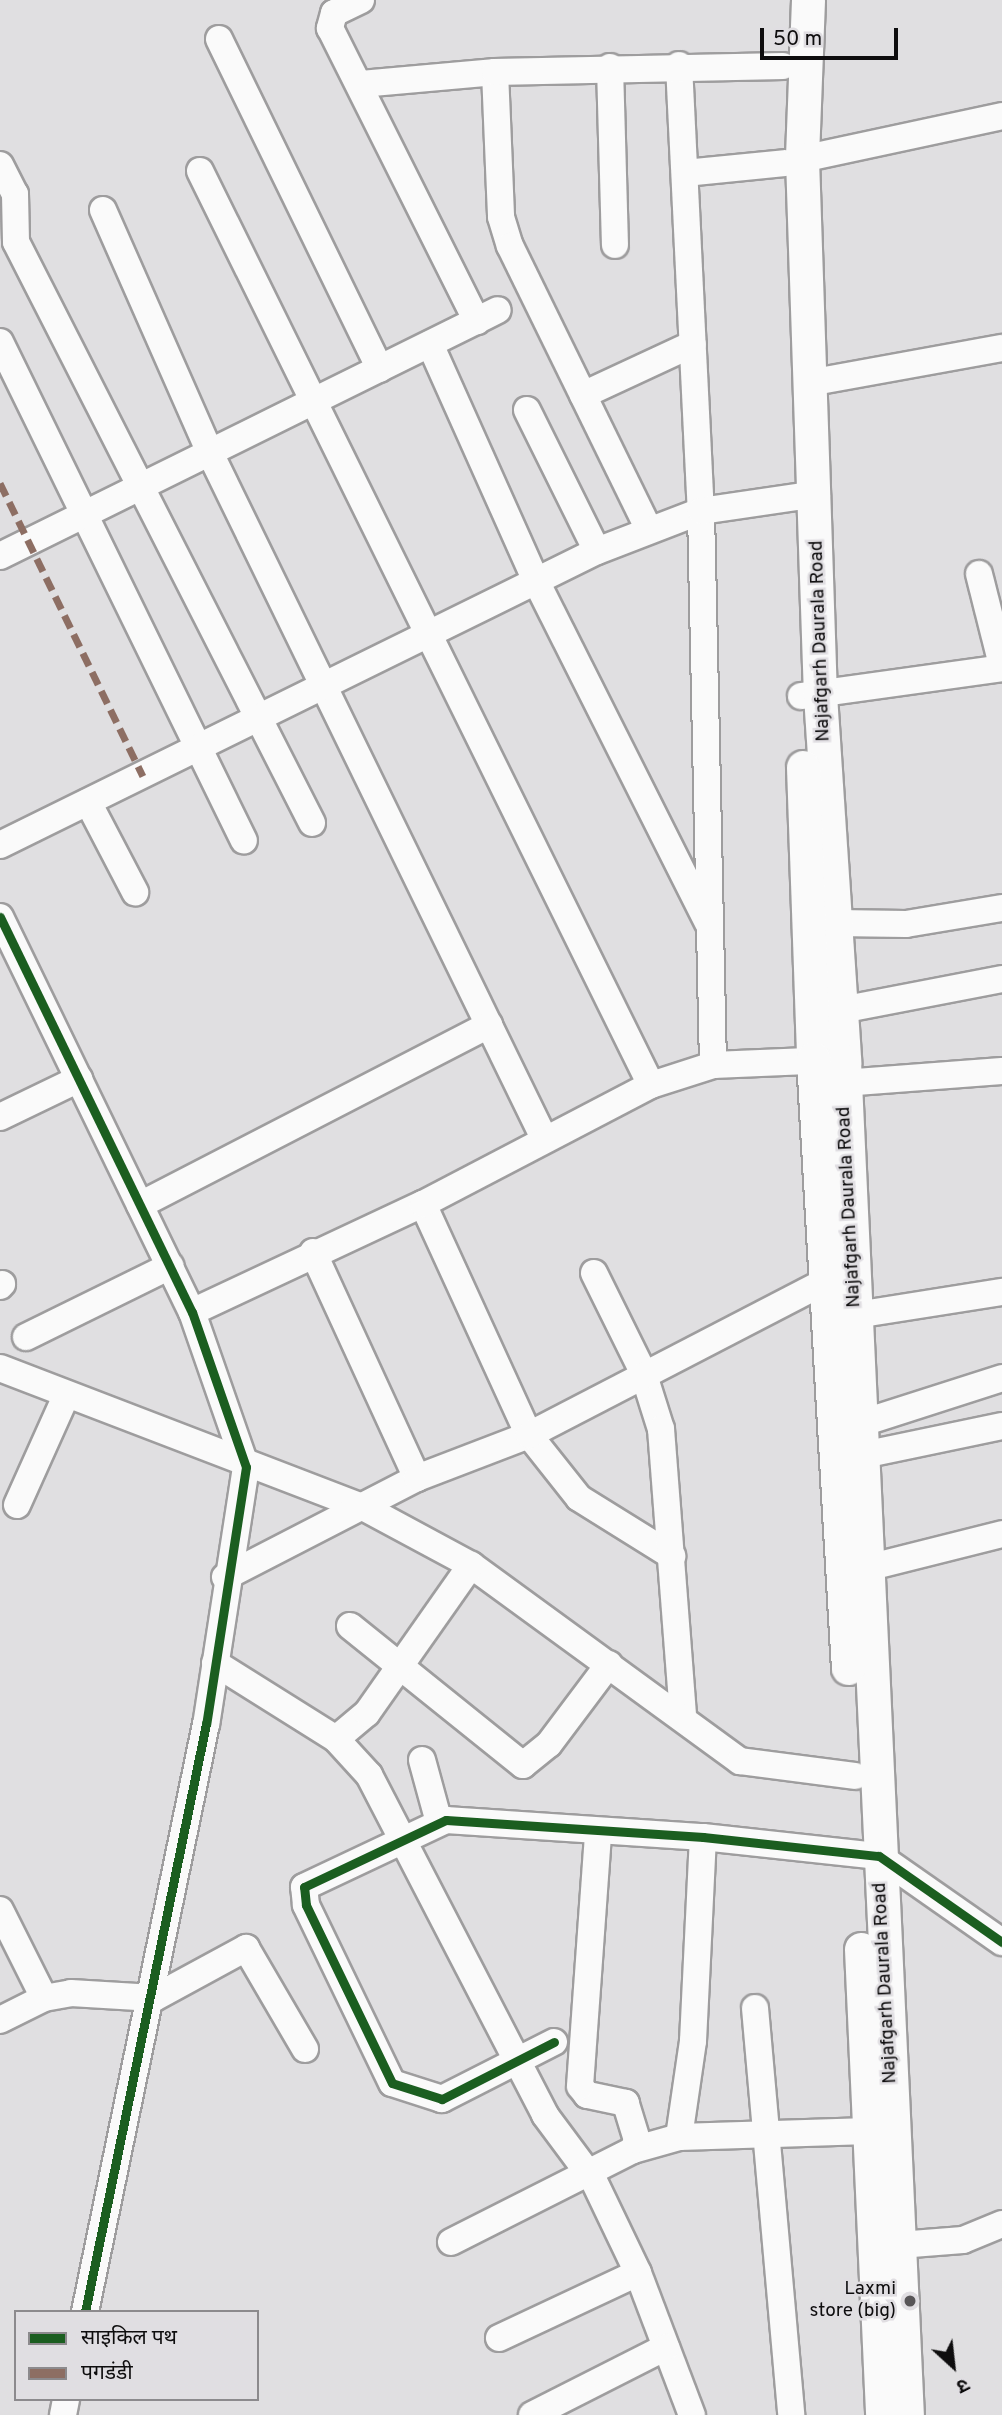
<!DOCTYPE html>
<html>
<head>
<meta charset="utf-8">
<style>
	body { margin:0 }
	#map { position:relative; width:1002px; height:2415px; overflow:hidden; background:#e0dfe1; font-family:Overpass,"Noto Sans Devanagari",sans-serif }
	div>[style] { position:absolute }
	.roads { filter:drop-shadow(2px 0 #9e9d9e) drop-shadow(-2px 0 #9e9d9e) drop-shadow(0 2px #9e9d9e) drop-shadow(0 -2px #9e9d9e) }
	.minor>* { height:26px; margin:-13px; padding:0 13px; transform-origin:13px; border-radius:13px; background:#fafafa }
	.major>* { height:33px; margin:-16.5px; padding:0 16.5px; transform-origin:16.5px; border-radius:16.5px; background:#fafafa }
	.quiet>* { height:7px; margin-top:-3.5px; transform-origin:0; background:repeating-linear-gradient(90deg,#8d6e63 0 14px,transparent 0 21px) }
	.cycleway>* { height:9px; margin:-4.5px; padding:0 4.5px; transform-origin:4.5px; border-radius:4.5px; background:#1b5e20 }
	.dots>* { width:19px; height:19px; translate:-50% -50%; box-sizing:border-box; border:4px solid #e0dee2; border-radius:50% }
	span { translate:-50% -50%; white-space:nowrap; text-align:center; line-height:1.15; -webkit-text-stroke:5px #e0dee2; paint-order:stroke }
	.street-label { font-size:19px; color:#0e0d0e }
	.poi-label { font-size:19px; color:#0e0d0e }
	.right { translate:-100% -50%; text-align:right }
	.legend { position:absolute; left:14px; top:2310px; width:245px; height:91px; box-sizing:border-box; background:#e0dee2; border:2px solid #8c8a8d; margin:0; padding:9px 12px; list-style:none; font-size:21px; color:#0e0d0e }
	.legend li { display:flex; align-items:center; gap:14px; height:35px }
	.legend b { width:35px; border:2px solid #8c8a8d }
	.north { position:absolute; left:918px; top:2331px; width:70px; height:70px; -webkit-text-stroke:5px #e0dee2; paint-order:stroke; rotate:153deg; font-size:19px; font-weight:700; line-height:28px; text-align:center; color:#0e0d0e }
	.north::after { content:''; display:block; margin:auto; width:24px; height:32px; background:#0e0d0e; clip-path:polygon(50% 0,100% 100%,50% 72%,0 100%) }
	.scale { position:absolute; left:760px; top:28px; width:138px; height:32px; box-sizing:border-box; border:4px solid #0e0d0e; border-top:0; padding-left:9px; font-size:21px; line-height:24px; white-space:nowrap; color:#0e0d0e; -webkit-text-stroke:5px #e0dee2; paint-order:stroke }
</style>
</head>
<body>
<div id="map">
	<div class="roads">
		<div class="minor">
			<i style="left:361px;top:0;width:30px;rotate:154deg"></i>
			<i style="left:334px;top:13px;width:16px;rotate:105deg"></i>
			<i style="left:330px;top:28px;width:328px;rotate:63.4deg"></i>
			<i style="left:219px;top:39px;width:367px;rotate:64deg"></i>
			<i style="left:679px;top:65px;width:447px;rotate:87.2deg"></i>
			<i style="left:701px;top:511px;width:554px;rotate:88.76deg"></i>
			<i style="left:610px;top:67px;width:178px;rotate:88.4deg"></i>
			<i style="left:495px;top:72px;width:145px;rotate:87.6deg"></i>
			<i style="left:501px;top:217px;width:30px;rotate:73deg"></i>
			<i style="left:510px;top:246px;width:316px;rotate:63.9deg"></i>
			<i style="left:361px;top:84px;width:135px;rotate:-5.1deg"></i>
			<i style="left:495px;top:72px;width:288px;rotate:-1.2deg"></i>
			<i style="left:802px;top:159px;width:205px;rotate:-12.1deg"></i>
			<i style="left:0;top:165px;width:33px;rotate:63deg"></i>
			<i style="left:15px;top:194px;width:48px;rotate:88.8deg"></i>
			<i style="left:16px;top:242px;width:652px;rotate:63deg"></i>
			<i style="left:200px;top:171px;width:1019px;rotate:63.74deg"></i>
			<i style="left:685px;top:173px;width:100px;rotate:-5.7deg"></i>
			<i style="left:103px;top:210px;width:266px;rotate:66.2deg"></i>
			<i style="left:210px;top:453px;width:762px;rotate:64.01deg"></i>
			<i style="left:0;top:342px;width:555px;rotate:63.94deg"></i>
			<i style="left:430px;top:344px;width:257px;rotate:65.9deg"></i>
			<i style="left:535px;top:579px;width:385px;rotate:63.3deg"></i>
			<i style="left:809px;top:383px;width:196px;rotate:-10.3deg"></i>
			<i style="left:583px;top:395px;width:121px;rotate:-24.9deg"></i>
			<i style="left:527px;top:410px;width:157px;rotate:63.6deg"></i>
			<i style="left:0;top:556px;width:555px;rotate:-26.29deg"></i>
			<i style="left:979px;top:574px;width:94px;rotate:75.8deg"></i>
			<i style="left:801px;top:696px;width:203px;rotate:-7.9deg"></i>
			<i style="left:88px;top:802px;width:102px;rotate:62.4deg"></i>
			<i style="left:0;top:845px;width:665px;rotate:-26.22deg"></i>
			<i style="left:597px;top:551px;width:111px;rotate:-21deg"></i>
			<i style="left:701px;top:511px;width:117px;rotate:-8.3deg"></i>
			<i style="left:0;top:917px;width:439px;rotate:64.1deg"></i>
			<i style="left:192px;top:1312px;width:164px;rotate:70.8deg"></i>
			<i style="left:246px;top:1467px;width:260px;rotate:98.8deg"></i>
			<i style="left:206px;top:1724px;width:600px;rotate:101.63deg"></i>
			<i style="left:836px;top:923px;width:70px;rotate:0.8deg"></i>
			<i style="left:906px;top:924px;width:97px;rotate:-9.5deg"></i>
			<i style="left:841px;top:1010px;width:164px;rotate:-10.9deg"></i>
			<i style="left:843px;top:1083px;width:159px;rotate:-4.3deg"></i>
			<i style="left:0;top:1117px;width:88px;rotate:-25.7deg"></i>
			<i style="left:423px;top:1204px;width:254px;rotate:65.4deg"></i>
			<i style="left:529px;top:1435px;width:80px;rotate:51.6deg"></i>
			<i style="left:579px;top:1498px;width:110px;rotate:31.9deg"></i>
			<i style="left:140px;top:1205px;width:393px;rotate:-27.3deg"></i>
			<i style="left:313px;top:1252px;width:249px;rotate:65.3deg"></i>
			<i style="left:594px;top:1273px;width:110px;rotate:63.7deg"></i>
			<i style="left:643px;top:1372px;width:60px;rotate:72.5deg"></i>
			<i style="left:661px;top:1429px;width:287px;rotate:85.6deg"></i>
			<i style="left:0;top:1286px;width:3px;rotate:-45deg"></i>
			<i style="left:192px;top:1312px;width:255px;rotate:-25.1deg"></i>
			<i style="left:423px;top:1204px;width:257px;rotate:-27.6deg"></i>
			<i style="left:651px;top:1085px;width:65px;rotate:-17.9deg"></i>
			<i style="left:713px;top:1065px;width:119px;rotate:-2.4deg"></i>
			<i style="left:856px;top:1315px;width:148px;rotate:-9deg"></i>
			<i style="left:26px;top:1337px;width:161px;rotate:-26.2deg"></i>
			<i style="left:0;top:1368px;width:391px;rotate:21deg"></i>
			<i style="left:365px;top:1508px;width:120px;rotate:28.3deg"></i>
			<i style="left:471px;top:1565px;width:333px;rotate:36.1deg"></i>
			<i style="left:740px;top:1761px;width:116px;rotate:7.4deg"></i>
			<i style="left:862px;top:1423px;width:147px;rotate:-17.8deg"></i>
			<i style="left:863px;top:1455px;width:142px;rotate:-11.8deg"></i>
			<i style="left:17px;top:1505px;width:120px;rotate:-65.8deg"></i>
			<i style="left:851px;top:1572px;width:156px;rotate:-14.1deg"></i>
			<i style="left:225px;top:1577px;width:216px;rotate:-27.3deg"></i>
			<i style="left:417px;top:1478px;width:120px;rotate:-21deg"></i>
			<i style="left:529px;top:1435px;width:339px;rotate:-27.4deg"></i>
			<i style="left:350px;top:1626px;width:222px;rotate:38.8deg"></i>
			<i style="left:523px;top:1765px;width:33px;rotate:-39deg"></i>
			<i style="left:549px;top:1744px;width:100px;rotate:-53.1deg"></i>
			<i style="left:215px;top:1663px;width:143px;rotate:32.1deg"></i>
			<i style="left:336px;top:1739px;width:49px;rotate:47.5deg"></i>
			<i style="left:369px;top:1775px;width:383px;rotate:62.6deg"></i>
			<i style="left:545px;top:2115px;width:82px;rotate:53.4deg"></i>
			<i style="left:594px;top:2181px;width:102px;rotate:64.4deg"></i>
			<i style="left:638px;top:2273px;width:152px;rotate:69.2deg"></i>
			<i style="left:336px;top:1739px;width:40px;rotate:-40deg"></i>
			<i style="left:367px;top:1713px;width:181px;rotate:-54.9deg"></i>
			<i style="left:422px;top:1760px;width:64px;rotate:74.7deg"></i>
			<i style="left:0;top:1910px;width:98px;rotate:63.4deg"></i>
			<i style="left:755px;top:2008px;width:409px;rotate:84.9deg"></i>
			<i style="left:0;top:2020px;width:49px;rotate:-26.6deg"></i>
			<i style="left:44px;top:1998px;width:27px;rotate:-10deg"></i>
			<i style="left:71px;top:1993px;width:83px;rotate:3.4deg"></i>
			<i style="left:154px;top:1998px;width:105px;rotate:-28.5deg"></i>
			<i style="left:246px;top:1948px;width:117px;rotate:59.7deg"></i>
			<i style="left:554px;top:2042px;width:126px;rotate:153deg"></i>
			<i style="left:442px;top:2099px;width:52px;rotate:-162.3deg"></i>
			<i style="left:392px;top:2083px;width:198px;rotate:-115.8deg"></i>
			<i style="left:306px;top:1905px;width:18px;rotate:-96deg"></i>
			<i style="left:304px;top:1887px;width:157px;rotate:-25.3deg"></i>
			<i style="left:446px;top:1820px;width:258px;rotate:3.8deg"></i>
			<i style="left:703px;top:1837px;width:177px;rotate:6.2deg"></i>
			<i style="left:879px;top:1856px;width:150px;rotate:35deg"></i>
			<i style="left:679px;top:2137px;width:97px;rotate:-81.7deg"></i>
			<i style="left:693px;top:2041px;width:204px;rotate:-87.2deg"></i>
			<i style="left:633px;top:2150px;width:48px;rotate:-15.8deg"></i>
			<i style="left:679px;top:2137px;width:190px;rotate:-1.8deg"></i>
			<i style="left:451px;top:2242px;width:204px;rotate:-26.8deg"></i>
			<i style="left:633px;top:2150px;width:11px;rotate:-68deg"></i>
			<i style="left:637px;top:2140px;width:39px;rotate:-107deg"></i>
			<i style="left:626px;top:2103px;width:40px;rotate:-168deg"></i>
			<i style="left:587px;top:2095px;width:11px;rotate:-128deg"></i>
			<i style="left:580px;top:2086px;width:255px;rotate:-85.9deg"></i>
			<i style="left:899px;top:2245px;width:64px;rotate:-4.5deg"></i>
			<i style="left:963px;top:2240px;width:42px;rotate:-22.3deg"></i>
			<i style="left:499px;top:2338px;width:153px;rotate:-25.1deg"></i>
			<i style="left:63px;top:2415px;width:16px;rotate:-79deg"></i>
			<i style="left:532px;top:2415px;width:150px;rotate:-26.9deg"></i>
		</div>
		<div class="major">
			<i style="left:808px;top:0;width:159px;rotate:92.2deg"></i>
			<i style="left:802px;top:159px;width:536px;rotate:88.08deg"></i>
			<i style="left:820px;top:695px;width:367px;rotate:86.2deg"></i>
			<i style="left:844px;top:1061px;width:1355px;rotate:87.34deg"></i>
			<i style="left:803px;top:767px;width:291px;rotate:88deg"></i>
			<i style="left:813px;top:1058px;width:611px;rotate:86.72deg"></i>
			<i style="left:861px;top:1949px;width:466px;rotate:87.4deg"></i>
		</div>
	</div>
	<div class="quiet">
		<i style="left:0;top:483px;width:326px;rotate:64deg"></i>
	</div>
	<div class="cycleway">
		<i style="left:0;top:917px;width:439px;rotate:64.1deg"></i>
		<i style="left:192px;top:1312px;width:164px;rotate:70.8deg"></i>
		<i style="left:246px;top:1467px;width:260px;rotate:98.8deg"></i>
		<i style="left:206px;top:1724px;width:600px;rotate:101.63deg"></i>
		<i style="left:554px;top:2042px;width:126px;rotate:153deg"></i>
		<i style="left:442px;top:2099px;width:52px;rotate:-162.3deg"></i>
		<i style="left:392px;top:2083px;width:198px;rotate:-115.8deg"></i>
		<i style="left:306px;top:1905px;width:18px;rotate:-96deg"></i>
		<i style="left:304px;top:1887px;width:157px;rotate:-25.3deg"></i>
		<i style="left:446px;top:1820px;width:258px;rotate:3.8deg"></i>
		<i style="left:703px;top:1837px;width:177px;rotate:6.2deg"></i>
		<i style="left:879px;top:1856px;width:150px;rotate:35deg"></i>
	</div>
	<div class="dots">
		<i style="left:910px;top:2301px;background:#585658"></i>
	</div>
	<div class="street-label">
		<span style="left:821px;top:641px;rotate:-92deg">Najafgarh Daurala Road</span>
		<span style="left:850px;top:1207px;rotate:-93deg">Najafgarh Daurala Road</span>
		<span style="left:886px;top:1983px;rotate:-93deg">Najafgarh Daurala Road</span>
	</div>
	<div class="poi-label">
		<span class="right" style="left:896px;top:2301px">Laxmi<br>store (big)</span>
	</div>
	<ul class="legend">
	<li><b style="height:9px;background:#1b5e20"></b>साइकिल पथ</li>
	<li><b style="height:9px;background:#8d6e63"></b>पगडंडी</li>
	</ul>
	<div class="north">उ</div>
	<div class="scale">50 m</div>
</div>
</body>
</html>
